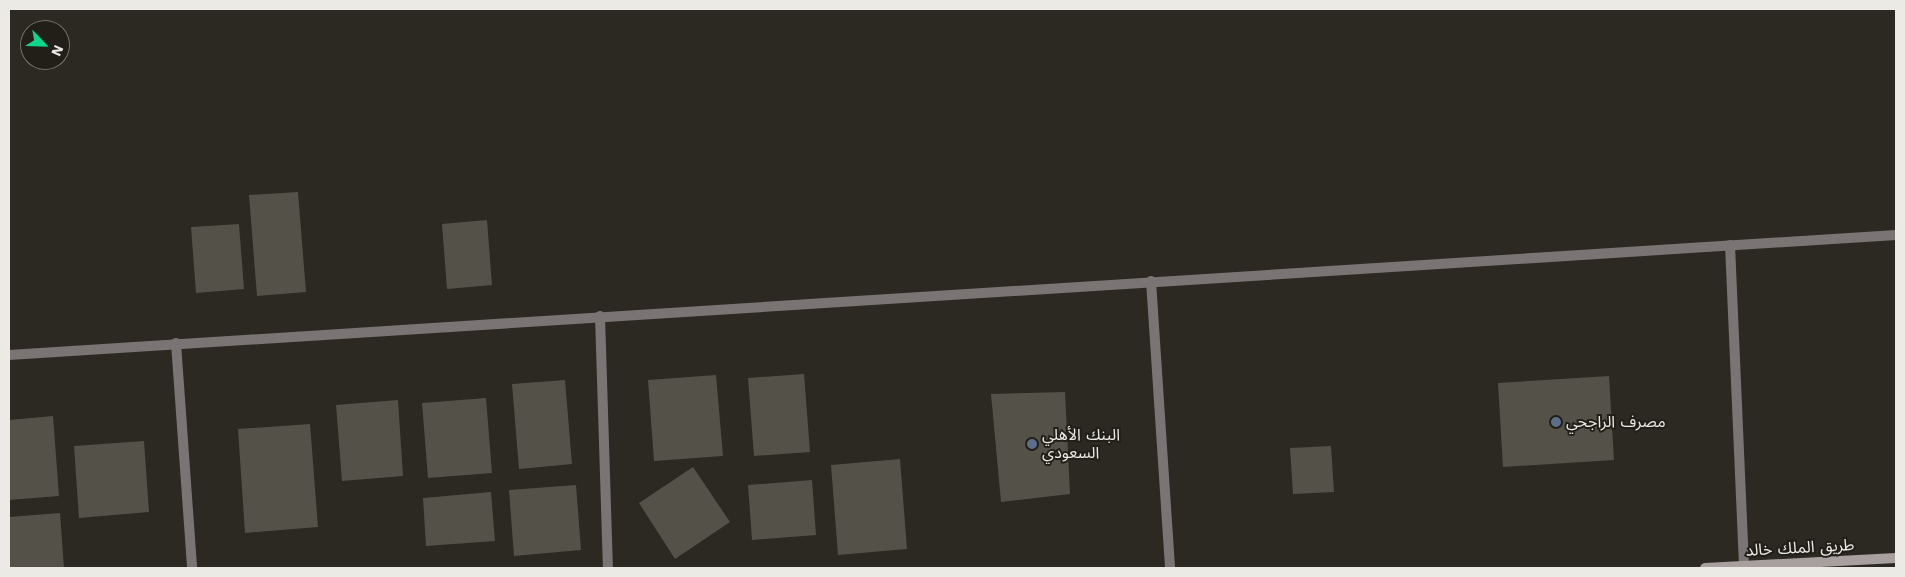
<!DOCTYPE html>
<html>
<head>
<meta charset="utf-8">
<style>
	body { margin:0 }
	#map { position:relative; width:1905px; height:577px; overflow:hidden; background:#2b2921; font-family:"Work Sans","Noto Sans Arabic",sans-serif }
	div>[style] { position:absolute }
	.building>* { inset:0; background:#535148 }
	.street>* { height:10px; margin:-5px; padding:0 5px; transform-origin:5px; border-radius:5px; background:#7a7474 }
	.secondary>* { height:10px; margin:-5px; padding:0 5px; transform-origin:5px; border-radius:5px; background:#a89f9f }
	.dots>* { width:14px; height:14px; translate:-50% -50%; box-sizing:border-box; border:2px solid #211f18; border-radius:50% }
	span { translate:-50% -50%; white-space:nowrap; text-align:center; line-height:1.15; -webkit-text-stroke:4px #211f18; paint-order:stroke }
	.poi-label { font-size:16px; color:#ebeae5 }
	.left { translate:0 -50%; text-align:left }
	.street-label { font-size:16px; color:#ebeae5 }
	.frame { position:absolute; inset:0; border:10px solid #ebeae5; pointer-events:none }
	.north { position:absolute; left:20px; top:20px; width:50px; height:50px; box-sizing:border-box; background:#211f18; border:1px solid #72706a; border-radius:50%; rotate:114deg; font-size:14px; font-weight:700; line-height:20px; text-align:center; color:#ebeae5 }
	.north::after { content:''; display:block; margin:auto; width:18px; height:22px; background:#0ad98b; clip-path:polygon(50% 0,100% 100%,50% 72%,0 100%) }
</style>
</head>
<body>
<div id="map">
	<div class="building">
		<i style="clip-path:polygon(298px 192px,306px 292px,257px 296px,249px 195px)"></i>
		<i style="clip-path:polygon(487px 220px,492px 285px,447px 289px,442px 224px)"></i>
		<i style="clip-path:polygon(239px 224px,244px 289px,196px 293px,191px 227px)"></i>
		<i style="clip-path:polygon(804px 374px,810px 452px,754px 456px,748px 378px)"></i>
		<i style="clip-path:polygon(716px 375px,723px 456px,654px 461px,648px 380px)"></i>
		<i style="clip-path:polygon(1609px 376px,1614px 460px,1503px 467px,1498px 383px)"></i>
		<i style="clip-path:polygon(565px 380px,572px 464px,519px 469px,512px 384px)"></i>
		<i style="clip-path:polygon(1065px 392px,1070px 494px,1001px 502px,991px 394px)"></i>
		<i style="clip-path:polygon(486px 398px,492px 473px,428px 478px,422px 403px)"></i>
		<i style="clip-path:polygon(398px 400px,403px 476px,342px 481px,336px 405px)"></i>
		<i style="clip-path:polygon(53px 416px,59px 496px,9px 500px,9px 420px)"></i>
		<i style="clip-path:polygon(310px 424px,318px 527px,245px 533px,238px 429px)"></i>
		<i style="clip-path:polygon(144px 441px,149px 512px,79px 518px,74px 446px)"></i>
		<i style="clip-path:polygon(1331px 446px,1334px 492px,1293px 494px,1290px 448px)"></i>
		<i style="clip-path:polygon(900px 459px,907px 549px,838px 555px,831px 465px)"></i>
		<i style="clip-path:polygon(693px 467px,730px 522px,675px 559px,639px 503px)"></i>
		<i style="clip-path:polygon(812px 480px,816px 535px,752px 540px,748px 485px)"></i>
		<i style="clip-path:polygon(576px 485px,581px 550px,514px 556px,509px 490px)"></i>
		<i style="clip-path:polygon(491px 492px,495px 541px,426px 546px,423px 498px)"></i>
		<i style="clip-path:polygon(60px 513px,64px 568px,9px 568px,9px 517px)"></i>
	</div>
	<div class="street">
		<i style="left:1730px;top:245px;width:321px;rotate:87.5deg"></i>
		<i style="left:1151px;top:281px;width:288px;rotate:86.2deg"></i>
		<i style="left:600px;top:316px;width:252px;rotate:88.2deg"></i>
		<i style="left:176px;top:343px;width:226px;rotate:85.9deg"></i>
		<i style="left:9px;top:355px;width:1891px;rotate:-3.64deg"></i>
	</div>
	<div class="secondary">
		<i style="left:1705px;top:568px;width:191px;rotate:-3deg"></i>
	</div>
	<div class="dots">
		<i style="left:1556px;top:422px;background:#5c6f8a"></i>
		<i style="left:1032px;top:444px;background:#5c6f8a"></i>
	</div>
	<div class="poi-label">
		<span class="left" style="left:1566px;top:422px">مصرف الراجحي</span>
		<span class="left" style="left:1042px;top:444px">البنك الأهلي<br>السعودي</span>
	</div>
	<div class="street-label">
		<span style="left:1800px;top:548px;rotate:-3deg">طريق الملك خالد</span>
	</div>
	<div class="frame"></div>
	<div class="north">N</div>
</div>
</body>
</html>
